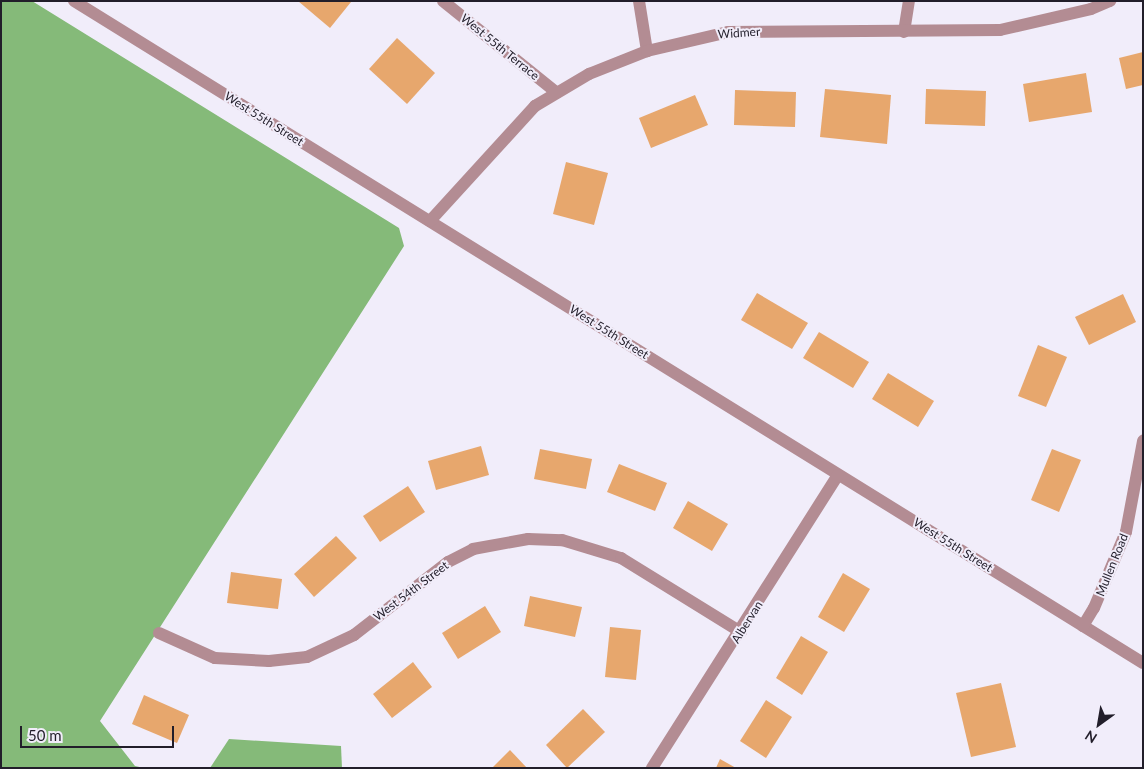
<!DOCTYPE html>
<html>
<head>
<meta charset="utf-8">
<style>
	body { margin:0 }
	#map { position:relative; width:1144px; height:769px; overflow:hidden; background:#f1edfa; font-family:Lato,sans-serif }
	div>[style] { position:absolute }
	.forest>* { inset:0; background:#85ba79 }
	.building>* { inset:0; background:#e7a76d }
	.minor>* { height:12px; margin:-6px; padding:0 6px; transform-origin:6px; border-radius:6px; background:#b38c93 }
	span { translate:-50% -50%; white-space:nowrap; text-align:center; line-height:1.15; -webkit-text-stroke:4px #f1edfa; paint-order:stroke }
	.street-label { font-size:12px; color:#221e2a }
	.frame { position:absolute; inset:0; border:2px solid #221e2a; pointer-events:none }
	.north { position:absolute; left:1074px; top:699px; width:50px; height:50px; -webkit-text-stroke:4px #f1edfa; paint-order:stroke; rotate:212deg; font-size:14px; font-weight:700; line-height:20px; text-align:center; color:#221e2a }
	.north::after { content:''; display:block; margin:auto; width:18px; height:22px; background:#221e2a; clip-path:polygon(50% 0,100% 100%,50% 72%,0 100%) }
	.scale { position:absolute; left:20px; top:726px; width:154px; height:22px; box-sizing:border-box; border:2px solid #221e2a; border-top:0; padding-left:6px; font-size:15px; line-height:18px; white-space:nowrap; color:#221e2a; -webkit-text-stroke:4px #f1edfa; paint-order:stroke }
</style>
</head>
<body>
<div id="map">
	<div class="forest">
		<i style="clip-path:polygon(1px 1px,32px 1px,399px 228px,404px 246px,100px 721px,135px 766px,144px 768px,1px 768px)"></i>
		<i style="clip-path:polygon(229px 739px,341px 746px,342px 768px,210px 768px)"></i>
	</div>
	<div class="building">
		<i style="clip-path:polygon(298px 1px,350px 1px,351px 2px,330px 28px)"></i>
		<i style="clip-path:polygon(397px 38px,435px 73px,407px 104px,369px 69px)"></i>
		<i style="clip-path:polygon(1143px 52px,1143px 85px,1126px 89px,1119px 58px)"></i>
		<i style="clip-path:polygon(1086px 73px,1092px 112px,1029px 122px,1023px 84px)"></i>
		<i style="clip-path:polygon(825px 89px,891px 95px,887px 144px,820px 137px)"></i>
		<i style="clip-path:polygon(926px 89px,986px 91px,985px 126px,925px 124px)"></i>
		<i style="clip-path:polygon(735px 90px,796px 92px,795px 127px,734px 125px)"></i>
		<i style="clip-path:polygon(695px 95px,708px 125px,651px 148px,639px 118px)"></i>
		<i style="clip-path:polygon(566px 162px,608px 173px,594px 225px,553px 214px)"></i>
		<i style="clip-path:polygon(757px 293px,808px 323px,792px 349px,741px 320px)"></i>
		<i style="clip-path:polygon(1123px 294px,1136px 322px,1089px 345px,1075px 317px)"></i>
		<i style="clip-path:polygon(819px 332px,869px 362px,853px 388px,803px 358px)"></i>
		<i style="clip-path:polygon(1038px 345px,1067px 357px,1046px 407px,1018px 396px)"></i>
		<i style="clip-path:polygon(888px 373px,934px 401px,918px 427px,872px 399px)"></i>
		<i style="clip-path:polygon(481px 446px,489px 475px,436px 490px,428px 461px)"></i>
		<i style="clip-path:polygon(540px 449px,592px 459px,586px 489px,534px 479px)"></i>
		<i style="clip-path:polygon(1052px 449px,1081px 460px,1059px 512px,1031px 500px)"></i>
		<i style="clip-path:polygon(619px 464px,667px 483px,655px 511px,607px 492px)"></i>
		<i style="clip-path:polygon(408px 486px,425px 512px,380px 542px,363px 516px)"></i>
		<i style="clip-path:polygon(688px 501px,728px 524px,712px 551px,673px 528px)"></i>
		<i style="clip-path:polygon(336px 536px,357px 558px,314px 597px,294px 574px)"></i>
		<i style="clip-path:polygon(231px 572px,282px 579px,278px 609px,227px 603px)"></i>
		<i style="clip-path:polygon(843px 573px,870px 589px,844px 632px,818px 617px)"></i>
		<i style="clip-path:polygon(530px 596px,582px 607px,575px 637px,524px 626px)"></i>
		<i style="clip-path:polygon(485px 606px,501px 632px,458px 659px,442px 633px)"></i>
		<i style="clip-path:polygon(610px 627px,641px 630px,636px 680px,605px 677px)"></i>
		<i style="clip-path:polygon(801px 636px,828px 652px,802px 695px,776px 678px)"></i>
		<i style="clip-path:polygon(413px 662px,432px 687px,392px 718px,373px 694px)"></i>
		<i style="clip-path:polygon(1001px 683px,1016px 747px,971px 757px,956px 693px)"></i>
		<i style="clip-path:polygon(144px 695px,189px 715px,177px 743px,132px 724px)"></i>
		<i style="clip-path:polygon(766px 700px,792px 717px,766px 758px,740px 741px)"></i>
		<i style="clip-path:polygon(583px 709px,605px 732px,567px 768px,546px 745px)"></i>
		<i style="clip-path:polygon(510px 750px,527px 768px,492px 768px)"></i>
		<i style="clip-path:polygon(720px 759px,736px 768px,716px 768px)"></i>
	</div>
	<div class="minor">
		<i style="left:74px;top:1px;width:1257px;rotate:31.77deg"></i>
		<i style="left:443px;top:1px;width:146px;rotate:38.9deg"></i>
		<i style="left:639px;top:1px;width:51px;rotate:80.9deg"></i>
		<i style="left:904px;top:32px;width:31px;rotate:-81deg"></i>
		<i style="left:430px;top:221px;width:156px;rotate:-47.6deg"></i>
		<i style="left:535px;top:106px;width:63px;rotate:-30.7deg"></i>
		<i style="left:589px;top:74px;width:62px;rotate:-21.6deg"></i>
		<i style="left:647px;top:51px;width:83px;rotate:-13.2deg"></i>
		<i style="left:728px;top:32px;width:272px;rotate:-0.4deg"></i>
		<i style="left:1000px;top:30px;width:93px;rotate:-13deg"></i>
		<i style="left:1091px;top:9px;width:21px;rotate:-23deg"></i>
		<i style="left:1083px;top:626px;width:21px;rotate:-59deg"></i>
		<i style="left:1094px;top:608px;width:82px;rotate:-67.2deg"></i>
		<i style="left:1126px;top:532px;width:93px;rotate:-79.4deg"></i>
		<i style="left:159px;top:633px;width:61px;rotate:24.1deg"></i>
		<i style="left:215px;top:658px;width:54px;rotate:3.2deg"></i>
		<i style="left:269px;top:661px;width:38px;rotate:-6deg"></i>
		<i style="left:307px;top:657px;width:52px;rotate:-25.1deg"></i>
		<i style="left:354px;top:635px;width:119px;rotate:-37.8deg"></i>
		<i style="left:448px;top:562px;width:28px;rotate:-27deg"></i>
		<i style="left:473px;top:549px;width:56px;rotate:-10.3deg"></i>
		<i style="left:528px;top:539px;width:34px;rotate:2deg"></i>
		<i style="left:562px;top:540px;width:62px;rotate:17deg"></i>
		<i style="left:621px;top:558px;width:141px;rotate:31.7deg"></i>
		<i style="left:652px;top:768px;width:347px;rotate:-57.6deg"></i>
	</div>
	<div class="street-label">
		<span style="left:739px;top:33px;rotate:-4deg">Widmer</span>
		<span style="left:500px;top:47px;rotate:39deg">West 55th Terrace</span>
		<span style="left:264px;top:119px;rotate:32deg">West 55th Street</span>
		<span style="left:609px;top:332px;rotate:32deg">West 55th Street</span>
		<span style="left:953px;top:545px;rotate:32deg">West 55th Street</span>
		<span style="left:1112px;top:565px;rotate:-68deg">Mullen Road</span>
		<span style="left:411px;top:591px;rotate:-37deg">West 54th Street</span>
		<span style="left:747px;top:622px;rotate:-58deg">Albervan</span>
	</div>
	<div class="frame"></div>
	<div class="north">N</div>
	<div class="scale">50 m</div>
</div>
</body>
</html>
